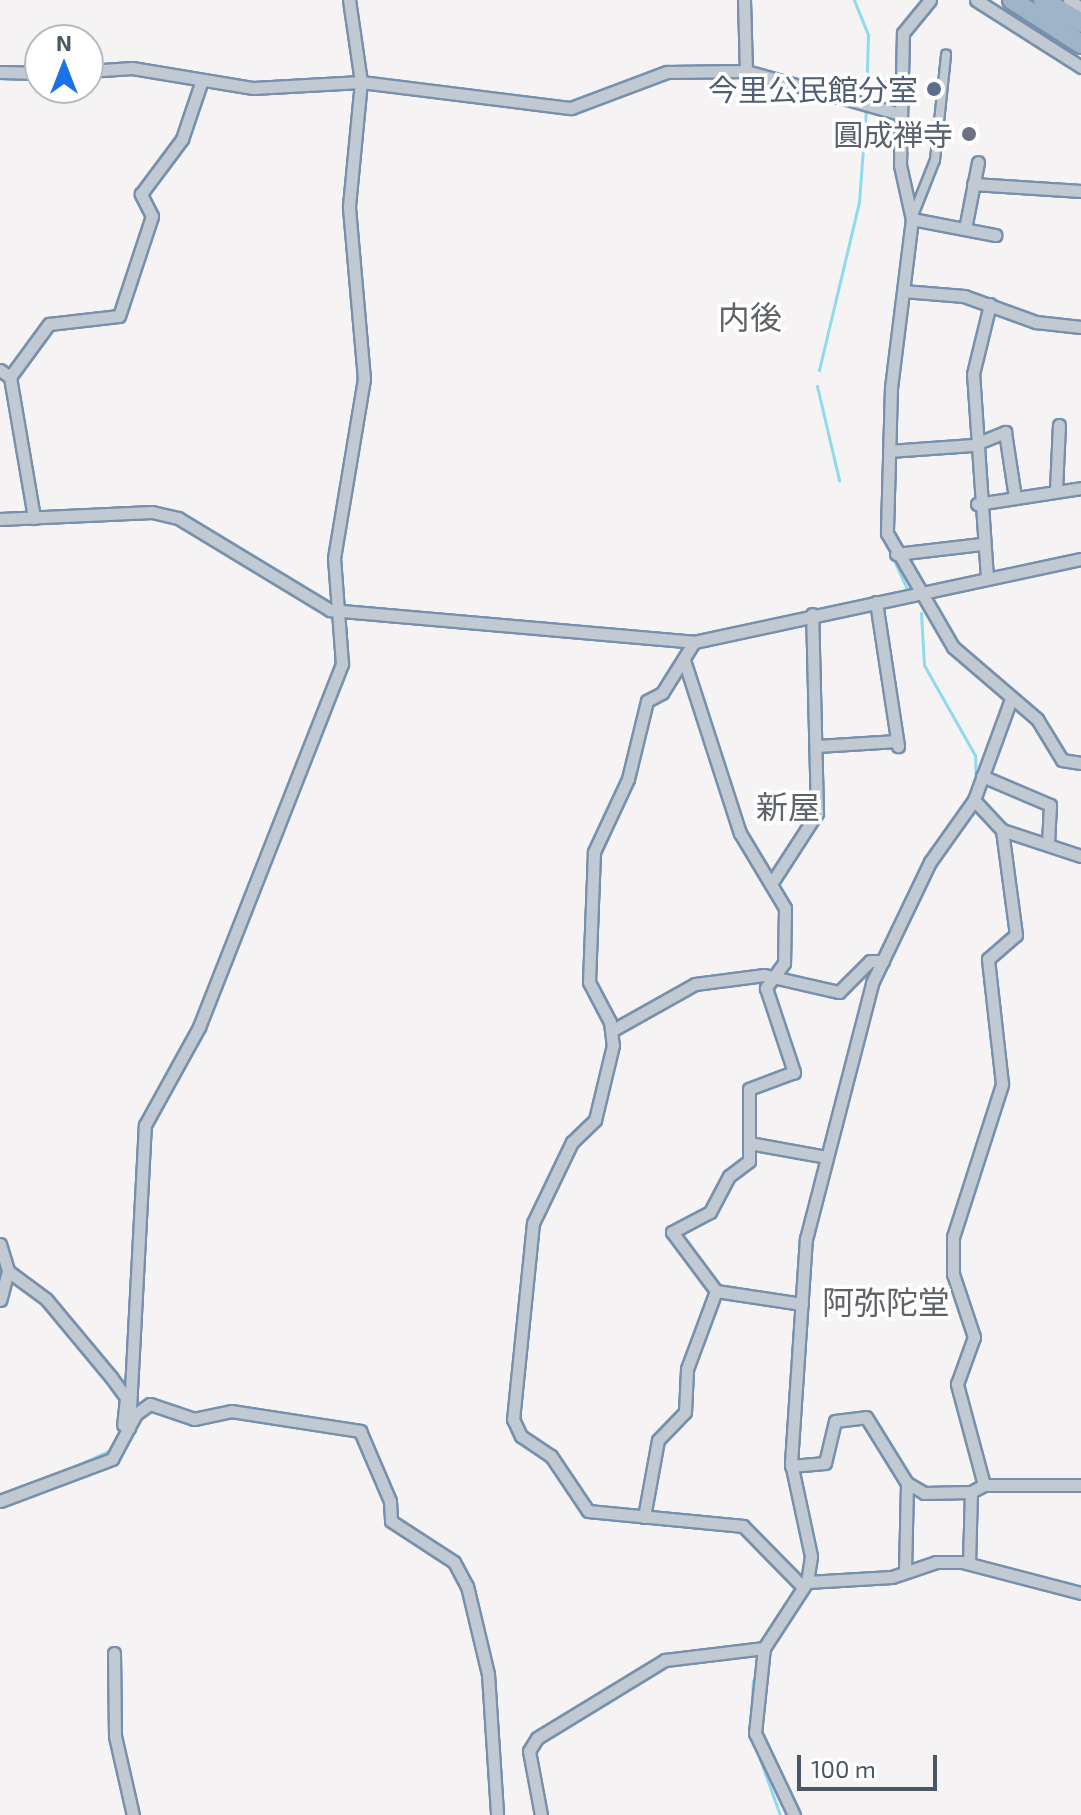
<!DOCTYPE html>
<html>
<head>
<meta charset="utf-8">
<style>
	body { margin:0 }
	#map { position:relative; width:1081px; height:1815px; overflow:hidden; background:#f5f3f3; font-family:"Exo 2","Noto Sans JP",sans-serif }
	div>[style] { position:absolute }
	.stream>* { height:3px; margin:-1.5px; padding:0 1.5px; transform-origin:1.5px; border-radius:1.5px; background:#90daee }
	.roads { filter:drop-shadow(2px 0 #7690ad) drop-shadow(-2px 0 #7690ad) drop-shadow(0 2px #7690ad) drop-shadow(0 -2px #7690ad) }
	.pedestrian>* { height:8px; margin:-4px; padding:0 4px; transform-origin:4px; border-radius:4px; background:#c1cad2 }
	.minor>* { height:11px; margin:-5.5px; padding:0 5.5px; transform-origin:5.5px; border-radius:5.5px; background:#c1cad2 }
	.trunk>* { height:18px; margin:-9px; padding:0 9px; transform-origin:9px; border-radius:9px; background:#9fb4c9 }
	.dots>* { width:22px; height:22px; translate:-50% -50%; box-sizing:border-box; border:4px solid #fff; border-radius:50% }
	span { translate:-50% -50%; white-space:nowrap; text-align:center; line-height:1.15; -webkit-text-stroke:7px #fff; paint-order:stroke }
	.service-label { font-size:30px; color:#4e5e75 }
	.right { translate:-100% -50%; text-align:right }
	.worship-label { font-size:30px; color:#5b616d }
	.neighbourhood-label { font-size:32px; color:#5f6368 }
	.north { position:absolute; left:24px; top:24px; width:80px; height:80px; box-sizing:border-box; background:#fff; border:2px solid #b7bbc0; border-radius:50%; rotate:0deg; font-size:22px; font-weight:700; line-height:32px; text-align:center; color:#4a5661 }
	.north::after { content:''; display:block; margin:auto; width:28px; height:36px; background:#1a73e8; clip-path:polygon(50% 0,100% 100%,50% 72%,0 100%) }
	.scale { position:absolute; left:797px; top:1755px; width:140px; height:36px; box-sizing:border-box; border:4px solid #4a5661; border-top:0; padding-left:10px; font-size:24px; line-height:28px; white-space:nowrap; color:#4a5661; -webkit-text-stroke:6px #fff; paint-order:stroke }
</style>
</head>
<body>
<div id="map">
	<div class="stream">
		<i style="left:854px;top:0;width:38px;rotate:68deg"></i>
		<i style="left:868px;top:35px;width:66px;rotate:91.7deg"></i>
		<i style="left:819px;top:370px;width:173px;rotate:-76.6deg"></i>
		<i style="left:859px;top:202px;width:93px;rotate:-85.7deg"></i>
		<i style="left:817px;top:386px;width:97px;rotate:76.8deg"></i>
		<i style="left:355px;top:398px;width:24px;rotate:-83deg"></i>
		<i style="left:883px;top:536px;width:58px;rotate:65.6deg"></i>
		<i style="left:921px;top:613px;width:52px;rotate:86.7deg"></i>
		<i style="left:924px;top:665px;width:103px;rotate:60.5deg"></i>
		<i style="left:975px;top:755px;width:23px;rotate:88deg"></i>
		<i style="left:335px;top:668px;width:17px;rotate:-87deg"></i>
		<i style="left:939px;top:840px;width:61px;rotate:-56.3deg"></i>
		<i style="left:228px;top:939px;width:229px;rotate:-68.5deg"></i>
		<i style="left:141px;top:1122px;width:68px;rotate:-61.9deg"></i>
		<i style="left:822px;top:1153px;width:172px;rotate:-75.2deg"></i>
		<i style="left:806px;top:1219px;width:61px;rotate:-76.7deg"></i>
		<i style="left:786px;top:1456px;width:33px;rotate:-87deg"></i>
		<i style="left:60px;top:1473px;width:56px;rotate:-24.3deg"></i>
		<i style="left:751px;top:1717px;width:36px;rotate:-87deg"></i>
		<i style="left:753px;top:1740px;width:80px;rotate:70.2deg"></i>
	</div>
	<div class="roads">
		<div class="pedestrian">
			<i style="left:912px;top:218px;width:62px;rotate:-68.4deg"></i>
			<i style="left:935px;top:160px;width:106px;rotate:-84deg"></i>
		</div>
		<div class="minor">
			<i style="left:744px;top:0;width:71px;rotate:88.4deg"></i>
			<i style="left:930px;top:0;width:43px;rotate:129.3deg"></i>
			<i style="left:903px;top:33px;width:132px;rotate:91.3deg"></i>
			<i style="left:900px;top:165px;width:55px;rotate:77.5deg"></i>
			<i style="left:912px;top:219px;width:169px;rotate:97.1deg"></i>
			<i style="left:891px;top:387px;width:146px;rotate:91.6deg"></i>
			<i style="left:887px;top:533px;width:132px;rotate:59.9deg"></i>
			<i style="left:953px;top:647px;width:111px;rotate:40.6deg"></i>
			<i style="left:1037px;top:719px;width:48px;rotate:58.6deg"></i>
			<i style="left:1062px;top:760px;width:19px;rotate:9deg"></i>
			<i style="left:976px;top:0;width:125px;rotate:32.5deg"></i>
			<i style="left:1069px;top:0;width:14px;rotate:34deg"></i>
			<i style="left:88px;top:71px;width:44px;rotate:-3.9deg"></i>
			<i style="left:132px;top:68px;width:123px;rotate:9.4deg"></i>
			<i style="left:253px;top:88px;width:108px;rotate:-3.2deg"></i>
			<i style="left:361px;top:82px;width:212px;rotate:7.1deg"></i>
			<i style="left:571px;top:108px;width:103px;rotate:-20.6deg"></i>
			<i style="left:667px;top:72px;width:79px;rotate:-0.7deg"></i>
			<i style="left:746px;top:71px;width:160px;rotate:15.6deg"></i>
			<i style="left:0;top:72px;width:40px;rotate:1.4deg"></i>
			<i style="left:973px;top:184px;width:108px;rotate:3.7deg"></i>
			<i style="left:912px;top:219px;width:85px;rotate:10.9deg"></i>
			<i style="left:965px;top:229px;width:68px;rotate:-79deg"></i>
			<i style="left:903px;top:291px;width:61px;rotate:4.7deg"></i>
			<i style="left:964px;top:296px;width:77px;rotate:19.9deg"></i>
			<i style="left:1036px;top:322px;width:45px;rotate:6.3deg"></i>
			<i style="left:0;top:370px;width:12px;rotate:35deg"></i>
			<i style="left:10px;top:377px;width:66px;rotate:-53.7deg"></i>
			<i style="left:49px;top:324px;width:70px;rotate:-6.5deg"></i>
			<i style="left:119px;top:316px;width:105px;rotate:-71.7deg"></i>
			<i style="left:152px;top:216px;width:25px;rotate:-117deg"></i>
			<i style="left:141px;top:194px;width:69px;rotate:-53.3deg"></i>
			<i style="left:182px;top:139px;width:59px;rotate:-71.3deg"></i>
			<i style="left:10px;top:377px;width:143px;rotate:80.3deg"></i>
			<i style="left:889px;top:451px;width:84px;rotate:-4.1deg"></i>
			<i style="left:973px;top:445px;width:35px;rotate:-22deg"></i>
			<i style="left:1005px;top:432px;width:66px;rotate:81.3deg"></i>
			<i style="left:1056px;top:490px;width:65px;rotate:-87.4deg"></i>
			<i style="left:977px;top:504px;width:105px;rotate:-8.7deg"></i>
			<i style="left:0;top:519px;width:152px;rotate:-2.6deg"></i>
			<i style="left:152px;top:512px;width:27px;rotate:13deg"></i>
			<i style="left:178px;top:518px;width:178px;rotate:31.2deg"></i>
			<i style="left:330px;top:610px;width:365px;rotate:5deg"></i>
			<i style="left:694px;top:642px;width:396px;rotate:-12.1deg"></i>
			<i style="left:896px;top:554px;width:86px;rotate:-6.7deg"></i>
			<i style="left:987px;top:578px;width:204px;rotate:-93.9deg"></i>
			<i style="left:973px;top:374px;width:72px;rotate:-76.3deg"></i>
			<i style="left:876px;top:602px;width:146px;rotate:81.3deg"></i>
			<i style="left:694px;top:642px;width:60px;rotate:122.1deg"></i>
			<i style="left:662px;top:693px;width:17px;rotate:152deg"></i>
			<i style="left:647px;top:701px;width:80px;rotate:103.7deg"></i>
			<i style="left:628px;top:779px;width:81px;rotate:115deg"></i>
			<i style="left:594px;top:852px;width:130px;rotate:92.2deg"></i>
			<i style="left:589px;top:982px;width:45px;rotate:62.3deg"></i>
			<i style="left:610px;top:1022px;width:23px;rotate:83deg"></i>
			<i style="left:613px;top:1045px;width:77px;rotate:103.5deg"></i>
			<i style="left:595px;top:1120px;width:32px;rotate:136deg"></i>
			<i style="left:572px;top:1142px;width:90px;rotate:115.7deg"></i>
			<i style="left:533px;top:1223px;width:197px;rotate:95.8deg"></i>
			<i style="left:513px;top:1419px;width:19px;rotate:65deg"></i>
			<i style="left:521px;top:1436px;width:36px;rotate:34deg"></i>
			<i style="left:551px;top:1456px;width:66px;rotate:56.1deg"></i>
			<i style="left:588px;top:1511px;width:156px;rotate:5.5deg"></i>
			<i style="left:743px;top:1526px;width:86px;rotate:45.5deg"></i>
			<i style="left:684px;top:660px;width:182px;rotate:72.1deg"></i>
			<i style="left:740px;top:833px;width:87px;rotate:59deg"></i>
			<i style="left:785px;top:908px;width:55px;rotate:91deg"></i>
			<i style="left:784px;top:963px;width:31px;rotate:126deg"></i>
			<i style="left:766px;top:988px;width:89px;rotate:71.6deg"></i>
			<i style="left:794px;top:1072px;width:48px;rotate:159.3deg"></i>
			<i style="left:749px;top:1089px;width:72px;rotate:90deg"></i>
			<i style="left:749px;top:1161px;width:25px;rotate:143deg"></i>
			<i style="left:729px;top:1176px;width:41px;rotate:117.8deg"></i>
			<i style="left:710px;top:1212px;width:43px;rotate:152.2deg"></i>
			<i style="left:672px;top:1232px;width:74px;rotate:53.3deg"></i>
			<i style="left:716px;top:1291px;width:87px;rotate:8.6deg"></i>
			<i style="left:817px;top:746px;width:80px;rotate:-3.6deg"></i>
			<i style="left:982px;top:776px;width:74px;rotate:23.1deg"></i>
			<i style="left:1050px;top:805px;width:39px;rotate:93deg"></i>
			<i style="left:974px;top:800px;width:41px;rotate:47deg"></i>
			<i style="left:1002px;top:830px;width:83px;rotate:18.2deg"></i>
			<i style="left:771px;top:884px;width:85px;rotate:-57.1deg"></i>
			<i style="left:817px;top:813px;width:199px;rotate:-91.4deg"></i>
			<i style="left:613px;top:1030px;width:94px;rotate:-29.3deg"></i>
			<i style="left:695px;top:984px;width:70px;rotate:-7.4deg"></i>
			<i style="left:764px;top:975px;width:77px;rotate:12.8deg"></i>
			<i style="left:839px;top:992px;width:44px;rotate:-45deg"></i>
			<i style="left:870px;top:961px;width:13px"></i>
			<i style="left:749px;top:1143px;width:78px;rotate:10.3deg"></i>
			<i style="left:0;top:1244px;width:28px;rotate:73deg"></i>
			<i style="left:8px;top:1271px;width:30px;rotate:105deg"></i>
			<i style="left:8px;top:1271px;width:47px;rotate:36.4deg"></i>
			<i style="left:46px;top:1299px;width:102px;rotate:50.2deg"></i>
			<i style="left:111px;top:1377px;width:26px;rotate:54deg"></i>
			<i style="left:126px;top:1398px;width:27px;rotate:96deg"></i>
			<i style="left:129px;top:1428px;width:303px;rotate:-87deg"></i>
			<i style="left:145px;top:1125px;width:112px;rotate:-61.1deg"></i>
			<i style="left:199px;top:1027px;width:390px;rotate:-68.5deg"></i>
			<i style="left:342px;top:664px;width:106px;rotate:-94.3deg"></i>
			<i style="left:334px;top:558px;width:181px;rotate:-80.5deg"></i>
			<i style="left:364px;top:379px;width:174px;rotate:-95deg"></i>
			<i style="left:349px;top:206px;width:125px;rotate:-84.5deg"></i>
			<i style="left:361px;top:82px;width:83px;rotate:-98.3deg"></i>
			<i style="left:791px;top:1466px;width:34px;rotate:-5deg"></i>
			<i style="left:825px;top:1463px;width:43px;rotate:-76.6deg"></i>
			<i style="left:835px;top:1421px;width:31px;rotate:-7deg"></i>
			<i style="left:866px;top:1417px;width:78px;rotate:58.2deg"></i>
			<i style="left:984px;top:1485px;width:105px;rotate:-105deg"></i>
			<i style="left:957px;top:1384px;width:50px;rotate:-70.1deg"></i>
			<i style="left:974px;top:1337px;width:66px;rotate:-108.4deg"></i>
			<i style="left:953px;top:1274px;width:37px;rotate:-90deg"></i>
			<i style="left:953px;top:1237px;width:161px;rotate:-72.2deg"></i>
			<i style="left:1002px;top:1084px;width:126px;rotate:-96.4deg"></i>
			<i style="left:988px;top:959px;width:37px;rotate:-41deg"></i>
			<i style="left:1016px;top:935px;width:106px;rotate:-97.6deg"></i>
			<i style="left:0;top:1501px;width:120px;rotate:-20.6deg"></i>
			<i style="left:112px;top:1459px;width:51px;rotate:-61.9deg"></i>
			<i style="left:136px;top:1414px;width:17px;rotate:-36deg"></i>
			<i style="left:150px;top:1404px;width:46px;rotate:18.8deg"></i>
			<i style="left:194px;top:1419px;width:38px;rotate:-12deg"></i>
			<i style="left:231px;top:1411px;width:131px;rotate:8.8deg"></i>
			<i style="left:360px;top:1431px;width:76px;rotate:66.8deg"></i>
			<i style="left:390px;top:1501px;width:20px;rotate:87deg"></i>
			<i style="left:391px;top:1521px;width:75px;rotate:33.1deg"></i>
			<i style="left:454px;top:1562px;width:27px;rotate:62deg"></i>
			<i style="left:467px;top:1586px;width:90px;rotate:76.6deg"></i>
			<i style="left:488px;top:1674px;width:141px;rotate:86.3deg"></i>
			<i style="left:644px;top:1517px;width:78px;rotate:-79.7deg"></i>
			<i style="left:658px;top:1440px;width:39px;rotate:-46deg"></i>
			<i style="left:685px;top:1412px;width:43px;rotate:-87.3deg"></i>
			<i style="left:687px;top:1369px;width:83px;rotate:-69.6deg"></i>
			<i style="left:969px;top:1563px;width:71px;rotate:-88.4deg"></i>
			<i style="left:971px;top:1492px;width:15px;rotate:-28deg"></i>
			<i style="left:984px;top:1485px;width:97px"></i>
			<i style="left:905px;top:1572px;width:89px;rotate:-88.7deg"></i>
			<i style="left:907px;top:1483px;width:20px;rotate:30deg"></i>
			<i style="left:924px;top:1493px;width:47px;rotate:-1.2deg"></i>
			<i style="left:807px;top:1582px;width:85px;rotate:-3.4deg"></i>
			<i style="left:892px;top:1577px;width:46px;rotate:-18.8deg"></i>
			<i style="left:936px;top:1562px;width:26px"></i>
			<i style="left:962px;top:1562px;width:123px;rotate:14.6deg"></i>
			<i style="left:114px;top:1653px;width:83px;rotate:89.3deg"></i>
			<i style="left:115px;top:1736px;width:81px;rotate:77.2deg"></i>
			<i style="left:541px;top:1815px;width:65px;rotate:-100.6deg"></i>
			<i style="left:529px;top:1751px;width:15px;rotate:-58deg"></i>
			<i style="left:537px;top:1738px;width:150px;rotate:-31.4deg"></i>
			<i style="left:665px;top:1660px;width:100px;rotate:-6.9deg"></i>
			<i style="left:794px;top:1815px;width:91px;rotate:-115.4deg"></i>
			<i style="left:755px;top:1733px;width:85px;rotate:-84deg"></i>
			<i style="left:764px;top:1648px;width:79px;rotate:-56.9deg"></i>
			<i style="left:807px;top:1582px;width:26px;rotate:-81deg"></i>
			<i style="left:811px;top:1556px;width:95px;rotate:-102.1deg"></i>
			<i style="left:791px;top:1463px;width:225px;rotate:-86.2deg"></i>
			<i style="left:806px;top:1239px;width:264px;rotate:-75.5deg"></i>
			<i style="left:872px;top:983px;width:134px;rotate:-64.4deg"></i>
			<i style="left:930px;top:862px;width:76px;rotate:-54.6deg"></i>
			<i style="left:974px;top:800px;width:108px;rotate:-69.9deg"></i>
		</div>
		<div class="trunk">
			<i style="left:1012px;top:0;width:82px;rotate:32.5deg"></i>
			<i style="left:1043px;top:0;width:44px;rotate:31.2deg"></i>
		</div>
	</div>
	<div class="dots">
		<i style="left:934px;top:89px;background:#5c6f8a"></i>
		<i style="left:969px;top:134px;background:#6b7280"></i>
	</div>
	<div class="service-label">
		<span class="right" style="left:918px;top:89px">今里公民館分室</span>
	</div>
	<div class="worship-label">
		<span class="right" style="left:953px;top:134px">圓成禅寺</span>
	</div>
	<div class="neighbourhood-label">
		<span style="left:750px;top:316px">内後</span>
		<span style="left:788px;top:806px">新屋</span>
		<span style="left:886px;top:1301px">阿弥陀堂</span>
	</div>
	<div class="north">N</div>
	<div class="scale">100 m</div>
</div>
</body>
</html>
